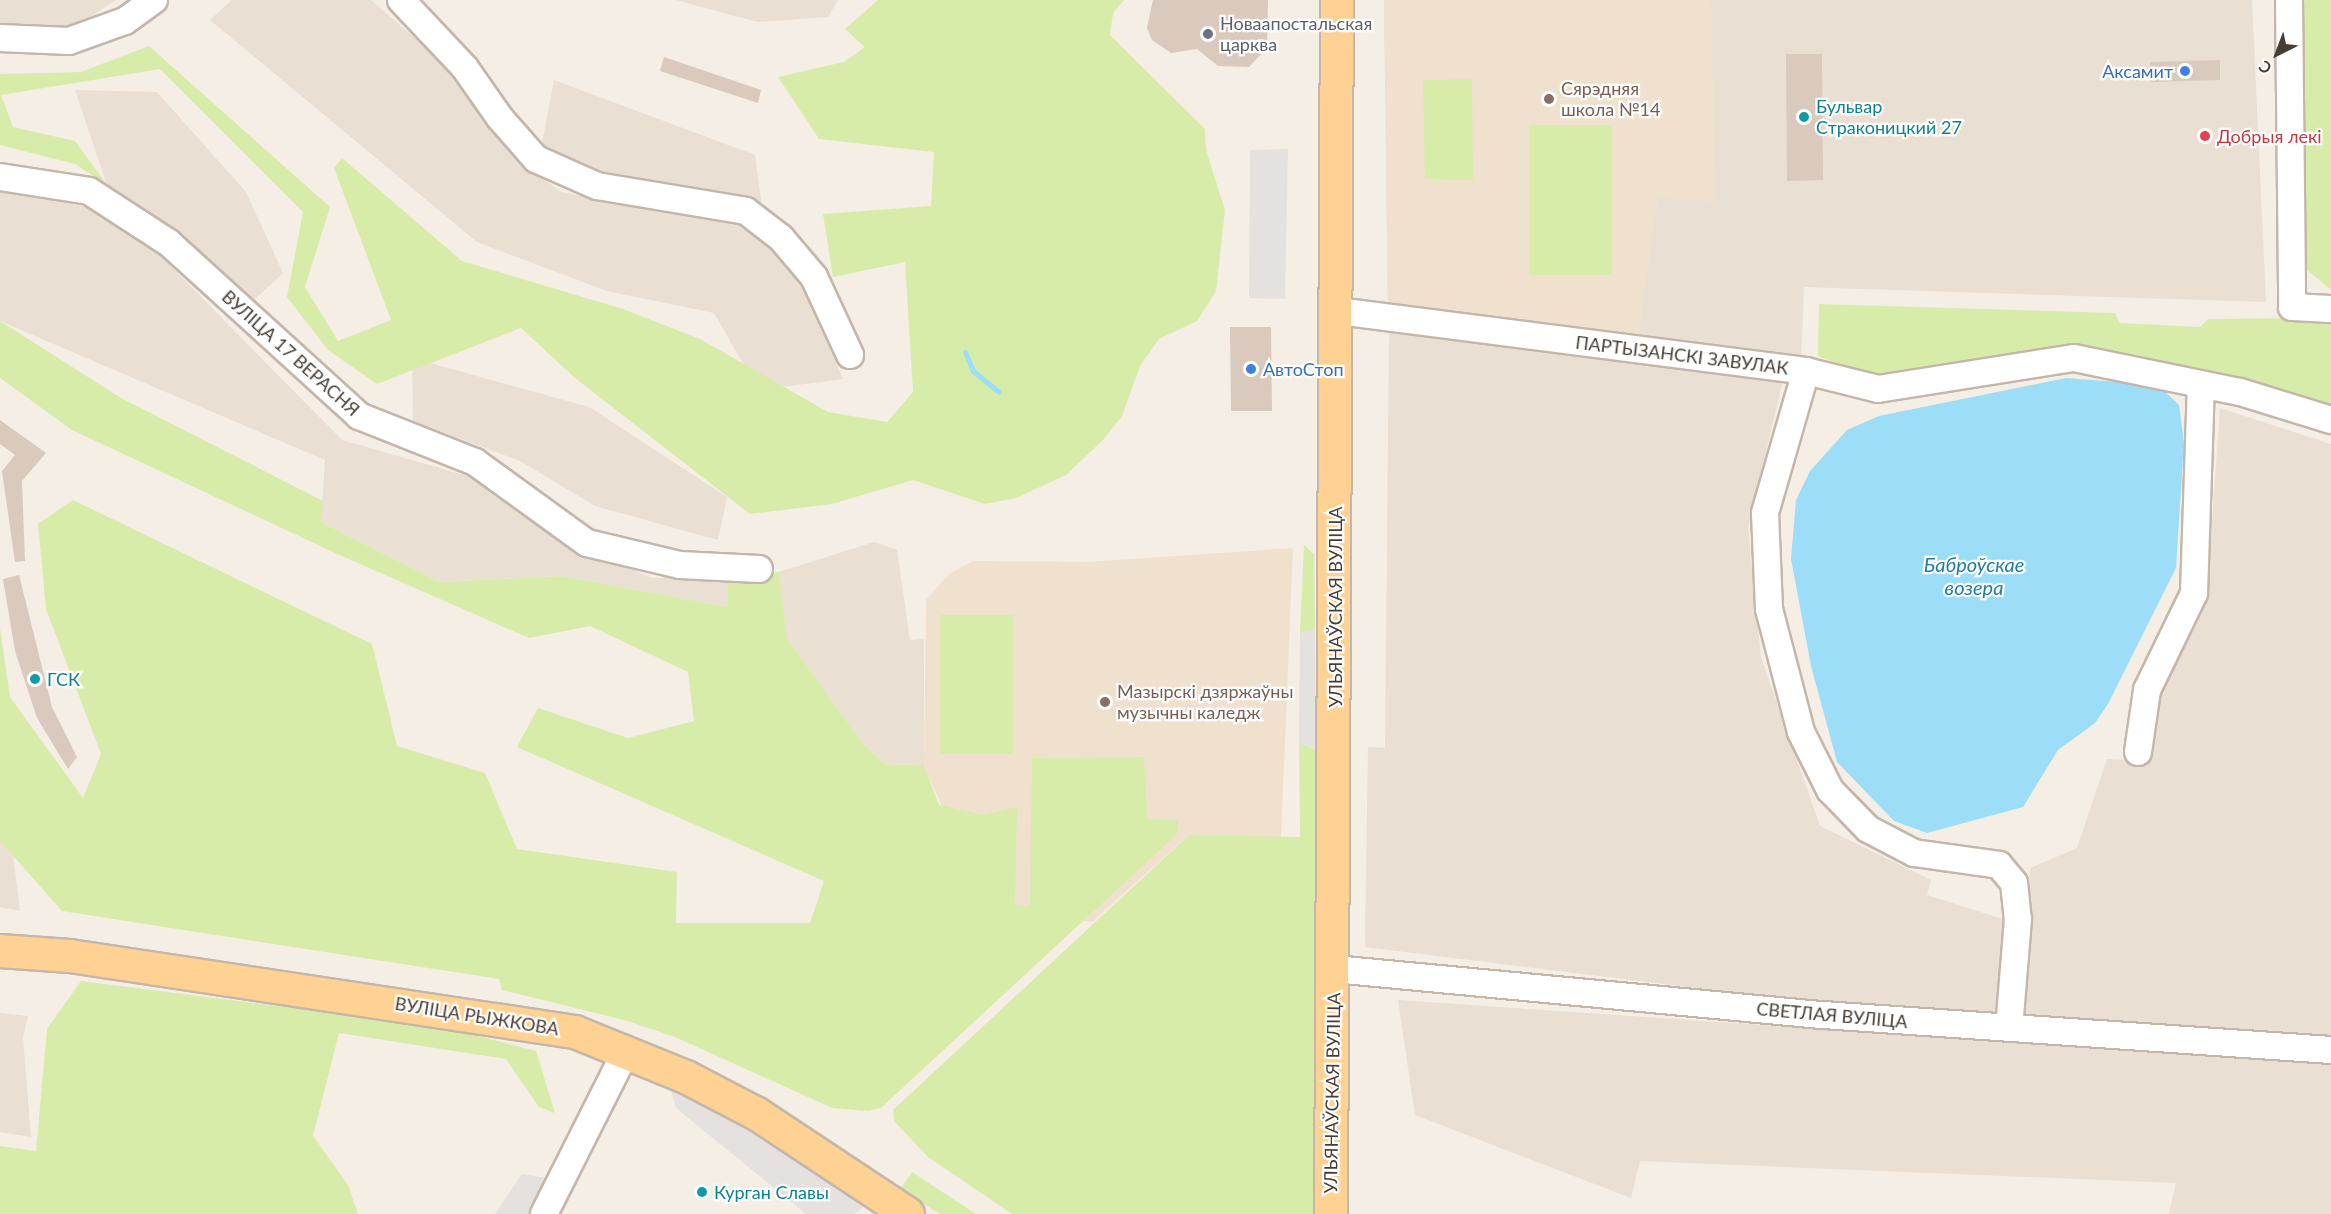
<!DOCTYPE html>
<html>
<head>
<meta charset="utf-8">
<style>
	body { margin:0 }
	#map { position:relative; width:2331px; height:1214px; overflow:hidden; background:#f4eee5; font-family:Lato,sans-serif }
	div>[style] { position:absolute }
	.residential>* { inset:0; background:#e9dfd3 }
	.education>* { inset:0; background:#efe1ce }
	.green>* { inset:0; background:#d8ecaa }
	.parking>* { inset:0; background:#e5e1de }
	.water>* { inset:0; background:#9cdef7 }
	.stream>* { height:5px; margin:-2.5px; padding:0 2.5px; transform-origin:2.5px; border-radius:2.5px; background:#9cdef7 }
	.building>* { inset:0; background:#dacabd }
	.roads { filter:drop-shadow(2px 0 #c4b7aa) drop-shadow(-2px 0 #c4b7aa) drop-shadow(0 2px #c4b7aa) drop-shadow(0 -2px #c4b7aa) }
	.minor>* { height:26px; margin:-13px; padding:0 13px; transform-origin:13px; border-radius:13px; background:#fff }
	.major>* { height:32px; margin:-16px; padding:0 16px; transform-origin:16px; border-radius:16px; background:#ffd193 }
	.dots>* { width:16px; height:16px; translate:-50% -50%; box-sizing:border-box; border:3px solid #fff; border-radius:50% }
	span { translate:-50% -50%; white-space:nowrap; text-align:center; line-height:1.15; -webkit-text-stroke:4.5px #fff; paint-order:stroke }
	.worship-label { font-size:18px; color:#5b616d }
	.left { translate:0 -50%; text-align:left }
	.shop-label { font-size:18px; color:#366cbe }
	.right { translate:-100% -50%; text-align:right }
	.education-label { font-size:18px; color:#785e54 }
	.culture-label { font-size:18px; color:#0d838f }
	.health-label { font-size:18px; color:#be3a42 }
	.street-label { font-size:18px; color:#473d34 }
	.water-label { font-size:20px; color:#207fa3; font-style:italic }
	.north { position:absolute; left:2247px; top:24px; width:60px; height:60px; -webkit-text-stroke:4px #fff; paint-order:stroke; rotate:222deg; font-size:16px; font-weight:700; line-height:24px; text-align:center; color:#473d34 }
	.north::after { content:''; display:block; margin:auto; width:21px; height:27px; background:#473d34; clip-path:polygon(50% 0,100% 100%,50% 72%,0 100%) }
</style>
</head>
<body>
<div id="map">
	<div class="residential">
		<i style="clip-path:polygon(0 0,116px 0,70px 30px,0 26px)"></i>
		<i style="clip-path:polygon(232px 0,371px 0,450px 69px,521px 162px,561px 192px,740px 225px,773px 248px,803px 287px,843px 379px,758px 390px,714px 313px,607px 291px,477px 242px,210px 20px)"></i>
		<i style="clip-path:polygon(676px 0,838px 0,828px 17px,757px 22px)"></i>
		<i style="clip-path:polygon(1384px 0,2252px 0,2266px 302px,1804px 287px,1801px 359px,1388px 308px)"></i>
		<i style="clip-path:polygon(554px 80px,755px 155px,762px 207px,609px 179px,541px 149px)"></i>
		<i style="clip-path:polygon(75px 90px,157px 92px,246px 192px,283px 273px,254px 300px,182px 235px,107px 185px)"></i>
		<i style="clip-path:polygon(0 188px,98px 210px,146px 241px,342px 440px,474px 478px,584px 549px,652px 578px,728px 574px,728px 607px,562px 576px,439px 582px,321px 522px,325px 460px,0 321px)"></i>
		<i style="clip-path:polygon(1389px 329px,1783px 380px,1748px 528px,1761px 657px,1820px 826px,1931px 880px,1927px 895px,2006px 920px,1996px 1019px,1875px 1010px,1365px 947px,1368px 747px,1385px 748px)"></i>
		<i style="clip-path:polygon(412px 358px,589px 407px,727px 497px,718px 540px,595px 506px,520px 461px,413px 421px)"></i>
		<i style="clip-path:polygon(2220px 408px,2331px 444px,2331px 1043px,2020px 1019px,2030px 868px,2077px 848px,2107px 759px,2142px 761px,2156px 697px,2207px 595px)"></i>
		<i style="clip-path:polygon(874px 542px,897px 550px,910px 640px,924px 639px,924px 765px,884px 764px,861px 741px,787px 638px,779px 572px)"></i>
		<i style="clip-path:polygon(0 755px,1px 755px,20px 911px,0 907px)"></i>
		<i style="clip-path:polygon(1398px 1000px,2331px 1064px,2331px 1214px,2169px 1214px,2176px 1183px,1640px 1161px,1631px 1198px,1415px 1115px)"></i>
		<i style="clip-path:polygon(0 1013px,28px 1016px,23px 1037px,31px 1137px,0 1132px)"></i>
	</div>
	<div class="education">
		<i style="clip-path:polygon(1384px 0,1711px 0,1716px 202px,1658px 198px,1638px 339px,1388px 308px)"></i>
		<i style="clip-path:polygon(1293px 548px,1281px 838px,1189px 835px,1092px 922px,985px 907px,924px 765px,926px 600px,949px 574px,973px 561px,1088px 562px)"></i>
	</div>
	<div class="green">
		<i style="clip-path:polygon(878px 0,1124px 0,1113px 13px,1110px 35px,1205px 129px,1206px 150px,1225px 210px,1216px 291px,1197px 321px,1159px 339px,1140px 366px,1122px 416px,1103px 440px,1066px 475px,1016px 498px,985px 504px,913px 480px,832px 504px,750px 514px,575px 378px,521px 328px,377px 384px,328px 350px,287px 297px,303px 212px,160px 69px,1px 95px,13px 127px,75px 141px,107px 185px,75px 164px,0 145px,0 74px,81px 72px,149px 46px,330px 207px,305px 287px,338px 341px,391px 320px,334px 168px,342px 158px,462px 261px,623px 309px,700px 339px,828px 412px,887px 422px,913px 392px,905px 262px,833px 277px,823px 214px,931px 206px,934px 152px,819px 139px,778px 77px,844px 62px,865px 47px,845px 29px)"></i>
		<i style="clip-path:polygon(2302px 0,2331px 0,2331px 290px,2306px 269px)"></i>
		<i style="clip-path:polygon(1472px 79px,1473px 180px,1425px 179px,1423px 80px)"></i>
		<i style="clip-path:polygon(1529px 125px,1612px 125px,1612px 275px,1529px 275px)"></i>
		<i style="clip-path:polygon(1819px 304px,2115px 313px,2120px 323px,2200px 327px,2208px 319px,2331px 318px,2331px 412px,2072px 350px,1881px 381px,1818px 356px)"></i>
		<i style="clip-path:polygon(0 321px,121px 398px,323px 501px,321px 522px,439px 582px,562px 576px,728px 607px,728px 574px,779px 572px,787px 638px,861px 741px,884px 764px,924px 765px,939px 805px,984px 815px,1017px 807px,1015px 905px,1030px 906px,1032px 758px,1144px 757px,1147px 819px,1178px 820px,1177px 834px,882px 1107px,869px 1111px,832px 1108px,675px 1037px,624px 1020px,502px 990px,499px 979px,62px 911px,0 841px,0 628px,10px 697px,83px 798px,101px 754px,46px 609px,38px 524px,73px 500px,372px 644px,397px 746px,485px 773px,517px 849px,677px 872px,676px 923px,810px 923px,824px 881px,517px 747px,538px 708px,628px 738px,694px 721px,688px 672px,590px 626px,529px 638px,335px 553px,72px 430px,0 378px)"></i>
		<i style="clip-path:polygon(1304px 545px,1314px 554px,1315px 629px,1300px 633px)"></i>
		<i style="clip-path:polygon(940px 615px,1013px 615px,1013px 754px,940px 754px)"></i>
		<i style="clip-path:polygon(1299px 742px,1316px 750px,1315px 1214px,1012px 1214px,928px 1157px,894px 1121px,893px 1110px,1189px 835px,1300px 837px)"></i>
		<i style="clip-path:polygon(81px 981px,444px 1027px,536px 1051px,555px 1113px,539px 1107px,506px 1059px,339px 1033px,313px 1136px,348px 1185px,358px 1214px,0 1214px,0 1146px,36px 1151px,47px 1029px)"></i>
		<i style="clip-path:polygon(912px 1172px,976px 1214px,940px 1214px,900px 1189px)"></i>
	</div>
	<div class="parking">
		<i style="clip-path:polygon(1288px 149px,1285px 299px,1249px 298px,1250px 150px)"></i>
		<i style="clip-path:polygon(1315px 629px,1316px 749px,1299px 742px,1300px 633px)"></i>
		<i style="clip-path:polygon(670px 1088px,722px 1114px,864px 1206px,855px 1214px,806px 1214px,676px 1108px)"></i>
		<i style="clip-path:polygon(522px 1174px,553px 1179px,532px 1214px,495px 1214px)"></i>
	</div>
	<div class="water">
		<i style="clip-path:polygon(2066px 378px,2158px 385px,2179px 405px,2184px 442px,2176px 568px,2108px 704px,2095px 723px,2058px 750px,2023px 807px,1927px 833px,1894px 821px,1837px 762px,1811px 666px,1791px 559px,1796px 500px,1810px 471px,1847px 430px,1879px 416px)"></i>
	</div>
	<div class="stream">
		<i style="left:965px;top:352px;width:21px;rotate:67deg"></i>
		<i style="left:973px;top:371px;width:33px;rotate:39deg"></i>
	</div>
	<div class="building">
		<i style="clip-path:polygon(1153px 0,1268px 0,1267px 48px,1249px 67px,1218px 66px,1197px 49px,1171px 53px,1152px 40px,1147px 28px)"></i>
		<i style="clip-path:polygon(1786px 54px,1822px 54px,1823px 180px,1787px 181px)"></i>
		<i style="clip-path:polygon(664px 57px,761px 90px,758px 103px,660px 71px)"></i>
		<i style="clip-path:polygon(2220px 60px,2220px 80px,2151px 82px,2150px 62px)"></i>
		<i style="clip-path:polygon(1230px 327px,1271px 327px,1272px 411px,1231px 411px)"></i>
		<i style="clip-path:polygon(0 420px,46px 453px,22px 481px,25px 561px,15px 562px,2px 471px,15px 455px,0 444px)"></i>
		<i style="clip-path:polygon(19px 575px,52px 707px,77px 757px,68px 769px,37px 718px,15px 651px,3px 579px)"></i>
	</div>
	<div class="roads">
		<div class="minor">
			<i style="left:401px;top:0;width:93px;rotate:46.7deg"></i>
			<i style="left:465px;top:68px;width:61px;rotate:55deg"></i>
			<i style="left:500px;top:118px;width:55px;rotate:48.7deg"></i>
			<i style="left:536px;top:159px;width:67px;rotate:23.9deg"></i>
			<i style="left:597px;top:186px;width:151px;rotate:9.5deg"></i>
			<i style="left:746px;top:211px;width:44px;rotate:37.6deg"></i>
			<i style="left:781px;top:238px;width:51px;rotate:49.8deg"></i>
			<i style="left:814px;top:277px;width:86px;rotate:65.2deg"></i>
			<i style="left:2289px;top:0;width:307px;rotate:89.4deg"></i>
			<i style="left:2292px;top:307px;width:39px;rotate:3deg"></i>
			<i style="left:0;top:38px;width:69px;rotate:2.5deg"></i>
			<i style="left:69px;top:41px;width:59px;rotate:-19.7deg"></i>
			<i style="left:125px;top:21px;width:36px;rotate:-36deg"></i>
			<i style="left:0;top:177px;width:90px;rotate:8.9deg"></i>
			<i style="left:89px;top:191px;width:95px;rotate:33deg"></i>
			<i style="left:169px;top:243px;width:257px;rotate:42.3deg"></i>
			<i style="left:359px;top:416px;width:125px;rotate:21.6deg"></i>
			<i style="left:475px;top:462px;width:138px;rotate:35.9deg"></i>
			<i style="left:587px;top:543px;width:96px;rotate:13.3deg"></i>
			<i style="left:680px;top:565px;width:79px;rotate:2.9deg"></i>
			<i style="left:1338px;top:311px;width:472px;rotate:7.3deg"></i>
			<i style="left:1806px;top:371px;width:74px;rotate:14deg"></i>
			<i style="left:1878px;top:389px;width:198px;rotate:-9deg"></i>
			<i style="left:2074px;top:358px;width:169px;rotate:11.6deg"></i>
			<i style="left:2240px;top:392px;width:95px;rotate:17.1deg"></i>
			<i style="left:1806px;top:371px;width:148px;rotate:106.1deg"></i>
			<i style="left:1765px;top:513px;width:96px;rotate:87.6deg"></i>
			<i style="left:1769px;top:609px;width:127px;rotate:75.4deg"></i>
			<i style="left:1801px;top:732px;width:65px;rotate:63.4deg"></i>
			<i style="left:1830px;top:790px;width:54px;rotate:45.7deg"></i>
			<i style="left:1868px;top:829px;width:52px;rotate:27.6deg"></i>
			<i style="left:1914px;top:853px;width:86px;rotate:8deg"></i>
			<i style="left:1999px;top:865px;width:23px;rotate:50deg"></i>
			<i style="left:2014px;top:883px;width:36px;rotate:84deg"></i>
			<i style="left:2018px;top:919px;width:109px;rotate:94.7deg"></i>
			<i style="left:2138px;top:752px;width:63px;rotate:-81.7deg"></i>
			<i style="left:2147px;top:690px;width:108px;rotate:-64.1deg"></i>
			<i style="left:2194px;top:593px;width:208px;rotate:-88.1deg"></i>
			<i style="left:1334px;top:969px;width:491px;rotate:5.4deg"></i>
			<i style="left:1823px;top:1015px;width:509px;rotate:3.94deg"></i>
			<i style="left:544px;top:1214px;width:182px;rotate:-63.3deg"></i>
		</div>
		<div class="major">
			<i style="left:0;top:951px;width:70px;rotate:4.1deg"></i>
			<i style="left:70px;top:956px;width:511px;rotate:8.56deg"></i>
			<i style="left:575px;top:1032px;width:120px;rotate:22.1deg"></i>
			<i style="left:686px;top:1077px;width:80px;rotate:27.5deg"></i>
			<i style="left:757px;top:1114px;width:181px;rotate:33.5deg"></i>
			<i style="left:1331px;top:1214px;width:1214px;rotate:-89.72deg"></i>
		</div>
	</div>
	<div class="dots">
		<i style="left:1208px;top:34px;background:#6b7280"></i>
		<i style="left:2185px;top:71px;background:#3f7fe0"></i>
		<i style="left:1549px;top:99px;background:#8d6e63"></i>
		<i style="left:1804px;top:117px;background:#0f9aa8"></i>
		<i style="left:2205px;top:136px;background:#e0444e"></i>
		<i style="left:1251px;top:369px;background:#3f7fe0"></i>
		<i style="left:35px;top:679px;background:#0f9aa8"></i>
		<i style="left:1105px;top:702px;background:#8d6e63"></i>
		<i style="left:702px;top:1192px;background:#0f9aa8"></i>
	</div>
	<div class="worship-label">
		<span class="left" style="left:1220px;top:34px">Новаапостальская<br>царква</span>
	</div>
	<div class="shop-label">
		<span class="right" style="left:2173px;top:71px">Аксамит</span>
		<span class="left" style="left:1263px;top:369px">АвтоСтоп</span>
	</div>
	<div class="education-label">
		<span class="left" style="left:1561px;top:99px">Сярэдняя<br>школа №14</span>
		<span class="left" style="left:1117px;top:702px">Мазырскі дзяржаўны<br>музычны каледж</span>
	</div>
	<div class="culture-label">
		<span class="left" style="left:1816px;top:117px">Бульвар<br>Страконицкий 27</span>
		<span class="left" style="left:47px;top:679px">ГСК</span>
		<span class="left" style="left:714px;top:1192px">Курган Славы</span>
	</div>
	<div class="health-label">
		<span class="left" style="left:2217px;top:136px">Добрыя лекi</span>
	</div>
	<div class="street-label">
		<span style="left:291px;top:353px;rotate:42deg">ВУЛІЦА 17 ВЕРАСНЯ</span>
		<span style="left:1682px;top:355px;rotate:7deg">ПАРТЫЗАНСКІ ЗАВУЛАК</span>
		<span style="left:1335px;top:607px;rotate:-90deg">УЛЬЯНАЎСКАЯ ВУЛІЦА</span>
		<span style="left:1832px;top:1015px;rotate:5deg">СВЕТЛАЯ ВУЛІЦА</span>
		<span style="left:477px;top:1016px;rotate:9deg">ВУЛІЦА РЫЖКОВА</span>
		<span style="left:1332px;top:1093px;rotate:-89deg">УЛЬЯНАЎСКАЯ ВУЛІЦА</span>
	</div>
	<div class="water-label">
		<span style="left:1974px;top:576px">Баброўскае<br>возера</span>
	</div>
	<div class="north">С</div>
</div>
</body>
</html>
